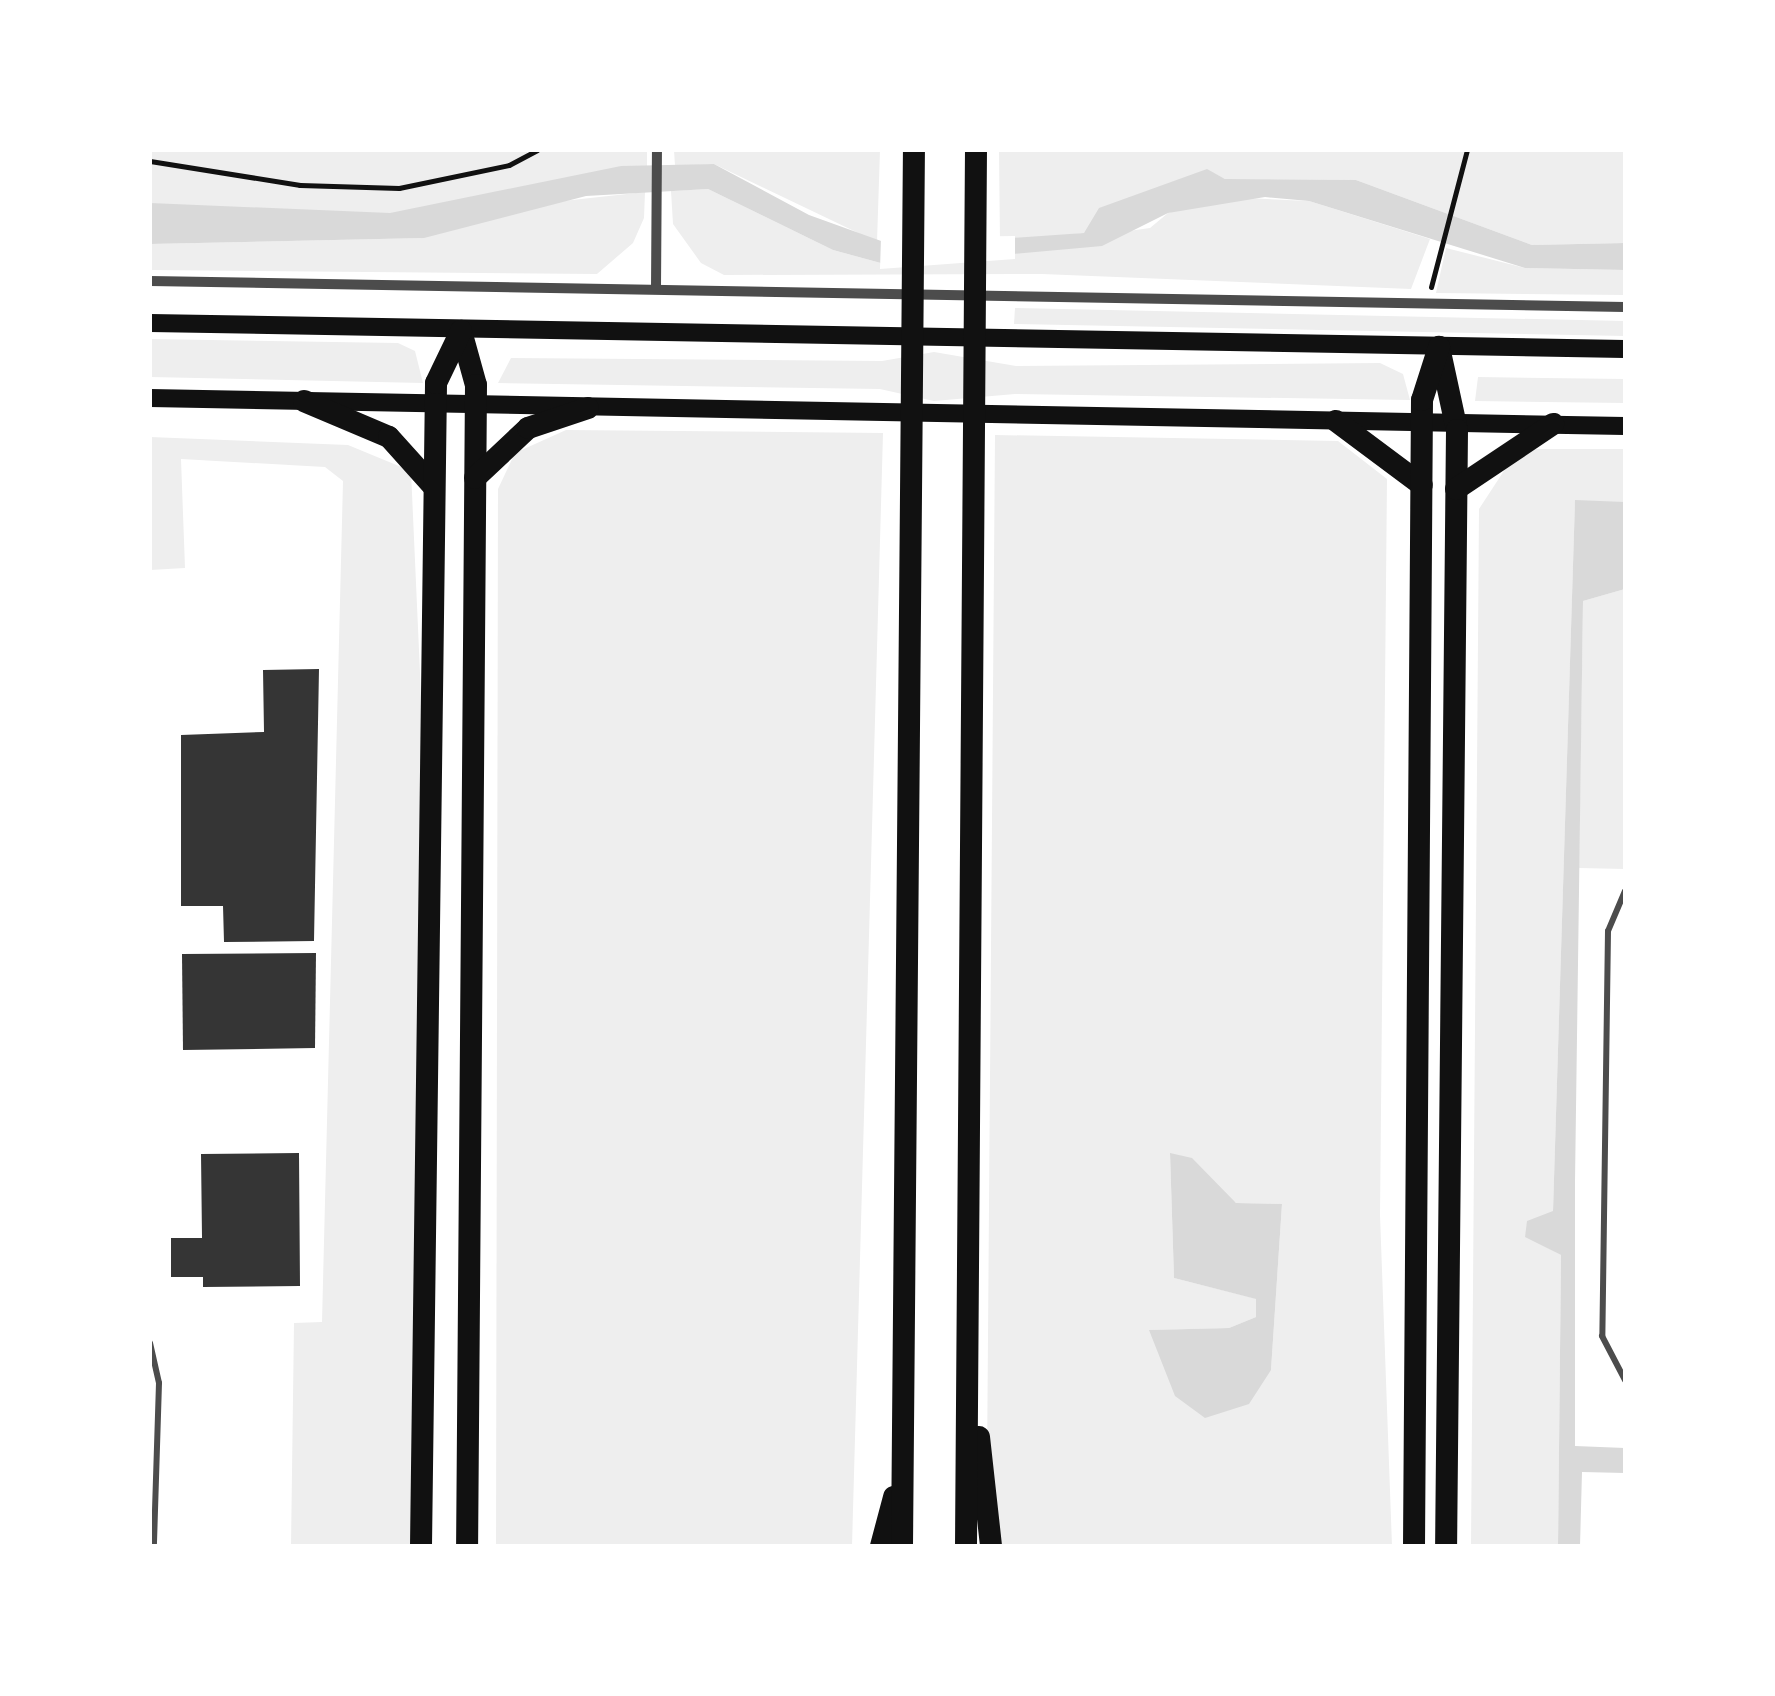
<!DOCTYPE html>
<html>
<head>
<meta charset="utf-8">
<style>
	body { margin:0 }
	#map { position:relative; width:1775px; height:1696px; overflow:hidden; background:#fff; font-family:Karla,sans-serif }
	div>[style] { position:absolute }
	.green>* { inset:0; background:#eee }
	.water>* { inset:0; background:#d9d9d9 }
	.pier>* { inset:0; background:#fff }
	.building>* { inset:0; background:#353535 }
	.path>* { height:5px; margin:-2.5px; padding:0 2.5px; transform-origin:2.5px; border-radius:2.5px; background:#111 }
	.service>* { height:6px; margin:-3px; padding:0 3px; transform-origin:3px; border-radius:3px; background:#4c4c4c }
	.minor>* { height:10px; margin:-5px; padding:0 5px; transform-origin:5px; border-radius:5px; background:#4c4c4c }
	.secondary>* { height:18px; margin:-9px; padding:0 9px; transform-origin:9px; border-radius:9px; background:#111 }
	.motorway>* { height:22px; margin:-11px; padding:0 11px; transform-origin:11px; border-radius:11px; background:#111 }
	span { translate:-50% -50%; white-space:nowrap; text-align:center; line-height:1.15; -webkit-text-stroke:10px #fff; paint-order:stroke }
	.frame { position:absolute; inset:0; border:152px solid #fff; pointer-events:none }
</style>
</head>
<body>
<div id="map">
	<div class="green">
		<i style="clip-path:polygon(150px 150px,647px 150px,647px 166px,621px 166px,563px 201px,645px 192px,644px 218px,633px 243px,597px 274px,150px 270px,150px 244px,424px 238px,150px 220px)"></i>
		<i style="clip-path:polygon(674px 150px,880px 150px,877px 242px,714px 164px,675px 166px)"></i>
		<i style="clip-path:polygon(999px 150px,1625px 150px,1625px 243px,1532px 245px,1356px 180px,1225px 179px,1207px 170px,1084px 233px,1000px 243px)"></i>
		<i style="clip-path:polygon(708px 189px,833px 250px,888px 265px,1150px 228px,1168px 213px,1225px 197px,1309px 201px,1430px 239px,1411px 289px,1042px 274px,724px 275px,701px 263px,673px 224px,671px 191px)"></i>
		<i style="clip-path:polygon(1446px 248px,1525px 268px,1625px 270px,1625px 295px,1436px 293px)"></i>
		<i style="clip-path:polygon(1015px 308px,1625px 321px,1625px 336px,1014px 324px)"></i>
		<i style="clip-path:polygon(150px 339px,398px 343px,415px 351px,423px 383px,150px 377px)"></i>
		<i style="clip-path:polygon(934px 352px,1016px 366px,1380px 363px,1403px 374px,1410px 400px,1015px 394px,934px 401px,880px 389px,498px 383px,511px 358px,882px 361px)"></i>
		<i style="clip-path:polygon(1478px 377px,1625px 379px,1625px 403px,1475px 401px)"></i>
		<i style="clip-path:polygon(566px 430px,883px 433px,852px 1546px,496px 1546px,498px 489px,515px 453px)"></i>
		<i style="clip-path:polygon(evenodd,995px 435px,1338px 441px,1387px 479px,1380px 1215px,1392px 1546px,996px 1546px,987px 1465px,995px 435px,1170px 1154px,1236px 1203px,1282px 1204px,1271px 1370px,1150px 1330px,1229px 1328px,1256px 1317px,1257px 1299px,1174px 1278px,1170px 1154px)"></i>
		<i style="clip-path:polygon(150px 437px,348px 445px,411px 471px,421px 695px,419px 1546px,291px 1546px,294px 1323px,322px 1322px,343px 481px,325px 467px,181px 459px,185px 568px,150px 570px)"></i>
		<i style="clip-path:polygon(1536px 449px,1625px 449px,1625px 503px,1575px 501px,1553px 1212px,1525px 1236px,1561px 1255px,1558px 1546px,1471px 1546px,1479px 509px,1511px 460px)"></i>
		<i style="clip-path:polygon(1625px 589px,1625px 869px,1579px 868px,1583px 601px)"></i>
	</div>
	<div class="water">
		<i style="clip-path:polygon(714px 164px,809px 215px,895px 246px,1084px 233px,1099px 208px,1207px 169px,1225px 179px,1356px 180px,1532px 245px,1625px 243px,1625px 270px,1525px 268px,1309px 201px,1265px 197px,1168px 213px,1102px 246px,888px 265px,833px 250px,708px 189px,586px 196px,424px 238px,150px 244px,150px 203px,390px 213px,621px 166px)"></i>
		<i style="clip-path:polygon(1575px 500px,1625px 502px,1625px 589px,1583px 601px,1575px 1182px,1575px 1446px,1625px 1448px,1625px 1473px,1582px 1472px,1580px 1546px,1558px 1546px,1561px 1255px,1525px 1237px,1527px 1221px,1553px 1211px)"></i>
		<i style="clip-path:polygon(1170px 1153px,1192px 1158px,1236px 1203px,1282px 1204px,1271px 1370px,1249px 1404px,1205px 1418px,1175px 1396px,1149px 1330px,1229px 1328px,1256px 1317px,1256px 1299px,1174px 1278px)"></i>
	</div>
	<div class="pier">
		<i style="clip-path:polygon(1015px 236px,1015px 259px,880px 269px,881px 238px)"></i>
	</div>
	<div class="building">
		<i style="clip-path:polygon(319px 669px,314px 941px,224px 942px,223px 906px,181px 906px,181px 735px,264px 732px,263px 670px)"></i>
		<i style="clip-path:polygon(316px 953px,315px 1048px,183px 1050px,182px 954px)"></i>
		<i style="clip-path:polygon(299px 1153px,300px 1286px,203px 1287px,203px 1277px,171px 1277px,171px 1238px,202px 1238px,201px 1154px)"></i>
	</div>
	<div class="path">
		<i style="left:150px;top:161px;width:152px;rotate:9.1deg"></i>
		<i style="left:300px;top:185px;width:99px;rotate:1.7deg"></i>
		<i style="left:399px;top:188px;width:112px;rotate:-11.8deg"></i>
		<i style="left:509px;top:165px;width:32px;rotate:-28deg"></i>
		<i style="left:1431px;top:287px;width:142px;rotate:-75.3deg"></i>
	</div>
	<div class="service">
		<i style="left:1625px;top:891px;width:43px;rotate:113deg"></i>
		<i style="left:1608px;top:931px;width:405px;rotate:90.8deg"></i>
		<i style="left:1602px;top:1336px;width:50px;rotate:62.4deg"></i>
		<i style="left:150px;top:1343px;width:41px;rotate:77.3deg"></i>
		<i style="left:159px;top:1383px;width:163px;rotate:91.8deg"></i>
	</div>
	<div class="minor">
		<i style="left:150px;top:281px;width:1475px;rotate:1.01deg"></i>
		<i style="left:656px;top:288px;width:138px;rotate:-89.6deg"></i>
	</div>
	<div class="secondary">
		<i style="left:150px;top:323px;width:1475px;rotate:1.01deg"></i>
		<i style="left:150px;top:398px;width:1475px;rotate:1.09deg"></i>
	</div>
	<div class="motorway">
		<i style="left:461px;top:331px;width:56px;rotate:74.5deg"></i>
		<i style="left:476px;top:385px;width:1161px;rotate:90.44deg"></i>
		<i style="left:1439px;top:347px;width:85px;rotate:77.8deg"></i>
		<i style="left:1457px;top:430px;width:1116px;rotate:90.56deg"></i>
		<i style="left:304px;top:401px;width:92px;rotate:23deg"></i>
		<i style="left:389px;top:437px;width:67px;rotate:48deg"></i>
		<i style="left:1336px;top:421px;width:107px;rotate:36.7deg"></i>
		<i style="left:475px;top:478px;width:73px;rotate:-43.3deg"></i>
		<i style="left:528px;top:428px;width:63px;rotate:-18.4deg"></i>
		<i style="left:1456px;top:489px;width:117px;rotate:-33.8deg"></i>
		<i style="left:979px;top:1437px;width:110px;rotate:83.7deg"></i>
		<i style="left:421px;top:1546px;width:1163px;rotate:-89.26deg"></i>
		<i style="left:436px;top:383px;width:58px;rotate:-64.3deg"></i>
		<i style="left:881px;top:1546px;width:51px;rotate:-75.1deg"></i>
		<i style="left:902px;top:1546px;width:1396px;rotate:-89.51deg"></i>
		<i style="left:966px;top:1546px;width:1396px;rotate:-89.59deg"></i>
		<i style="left:1414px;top:1546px;width:1146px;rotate:-89.6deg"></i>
		<i style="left:1422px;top:400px;width:56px;rotate:-72.2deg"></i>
	</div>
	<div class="frame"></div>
</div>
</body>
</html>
